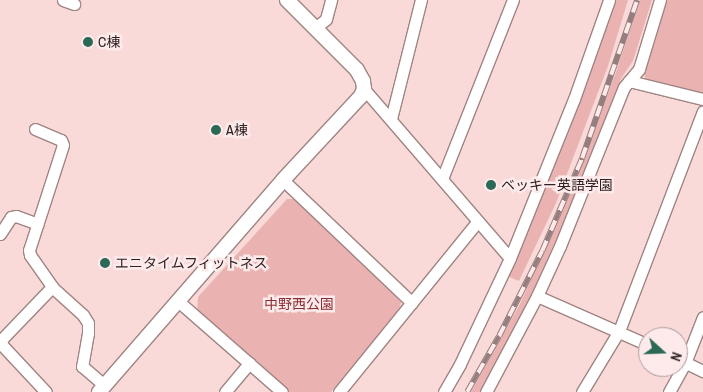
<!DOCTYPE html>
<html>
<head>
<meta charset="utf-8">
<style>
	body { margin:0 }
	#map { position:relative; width:703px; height:392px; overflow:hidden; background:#f9dad9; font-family:"Archivo Narrow","Noto Sans JP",sans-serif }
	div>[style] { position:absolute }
	.green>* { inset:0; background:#eab3b2 }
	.roads { filter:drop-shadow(1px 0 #a08483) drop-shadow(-1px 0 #a08483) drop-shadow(0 1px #a08483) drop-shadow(0 -1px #a08483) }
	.minor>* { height:11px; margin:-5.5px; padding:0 5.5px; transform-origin:5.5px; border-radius:5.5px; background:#fff }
	.tertiary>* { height:14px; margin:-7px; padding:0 7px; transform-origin:7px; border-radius:7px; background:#fff }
	.rail>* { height:5.5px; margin-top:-2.75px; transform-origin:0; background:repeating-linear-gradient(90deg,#feeaea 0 11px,#947e7e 0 22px); box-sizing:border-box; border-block:1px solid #947e7e }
	.dots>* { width:14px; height:14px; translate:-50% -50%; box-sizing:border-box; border:2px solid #feeaea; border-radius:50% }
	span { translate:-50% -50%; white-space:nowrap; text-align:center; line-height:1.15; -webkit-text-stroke:5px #feeaea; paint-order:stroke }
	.poi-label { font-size:14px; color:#2d2121 }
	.left { translate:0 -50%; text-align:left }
	.park-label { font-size:14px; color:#892e35 }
	.north { position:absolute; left:638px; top:327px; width:50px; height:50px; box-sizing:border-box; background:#feeaea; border:1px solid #aa9a9a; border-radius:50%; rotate:110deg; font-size:14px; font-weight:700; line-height:20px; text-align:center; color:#2d2121 }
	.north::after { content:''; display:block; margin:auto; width:18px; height:22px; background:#2b6855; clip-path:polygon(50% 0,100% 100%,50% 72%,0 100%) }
</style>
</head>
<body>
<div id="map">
	<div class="green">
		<i style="clip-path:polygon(614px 0,628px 0,608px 66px,556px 203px,519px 281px,507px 276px,571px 126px)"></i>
		<i style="clip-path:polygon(640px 0,652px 0,633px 61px,622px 77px,579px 188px,529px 300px,480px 392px,471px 392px,520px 304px,565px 204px,615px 75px)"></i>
		<i style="clip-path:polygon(665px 0,703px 0,703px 93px,647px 80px,645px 77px,644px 72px)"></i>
		<i style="clip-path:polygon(287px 199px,296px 199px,401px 302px,400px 308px,331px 392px,289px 392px,197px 313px,198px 297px)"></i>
	</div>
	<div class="roads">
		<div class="minor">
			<i style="left:63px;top:0;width:12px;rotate:20deg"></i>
			<i style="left:315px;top:28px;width:14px;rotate:-39deg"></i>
			<i style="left:326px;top:19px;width:20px;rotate:-75deg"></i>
			<i style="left:629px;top:81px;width:76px;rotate:13.7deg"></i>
			<i style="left:364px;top:89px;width:223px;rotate:49.2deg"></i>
			<i style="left:391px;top:119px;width:123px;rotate:-75.9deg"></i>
			<i style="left:35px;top:129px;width:28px;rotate:23deg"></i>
			<i style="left:61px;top:140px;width:5px;rotate:68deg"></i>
			<i style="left:63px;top:145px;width:110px;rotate:107.9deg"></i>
			<i style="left:29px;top:250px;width:5px;rotate:79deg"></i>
			<i style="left:30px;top:255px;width:39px;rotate:55deg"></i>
			<i style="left:52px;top:287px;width:42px;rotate:42.1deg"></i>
			<i style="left:83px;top:315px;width:9px;rotate:58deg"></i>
			<i style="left:88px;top:323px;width:10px;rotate:90deg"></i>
			<i style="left:88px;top:333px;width:34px;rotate:100deg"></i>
			<i style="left:82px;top:366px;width:30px;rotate:41deg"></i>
			<i style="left:442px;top:179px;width:193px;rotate:-68.4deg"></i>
			<i style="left:283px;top:180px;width:178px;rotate:43.6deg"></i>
			<i style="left:0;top:234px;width:20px;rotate:-57deg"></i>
			<i style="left:11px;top:217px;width:5px;rotate:-11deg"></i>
			<i style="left:16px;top:216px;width:23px;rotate:20deg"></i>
			<i style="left:537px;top:296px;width:121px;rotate:23.8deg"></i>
			<i style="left:178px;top:301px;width:138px;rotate:41.2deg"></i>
			<i style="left:1px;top:340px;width:74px;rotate:-46.1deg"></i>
			<i style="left:1px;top:340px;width:5px;rotate:79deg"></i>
			<i style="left:2px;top:345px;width:64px;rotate:46.9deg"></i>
			<i style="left:678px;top:359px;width:28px;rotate:26deg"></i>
			<i style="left:225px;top:392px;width:38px;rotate:-50deg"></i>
			<i style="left:339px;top:392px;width:220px;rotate:-50.9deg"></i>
			<i style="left:444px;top:392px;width:32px;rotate:-60deg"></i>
			<i style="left:460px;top:364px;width:117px;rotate:-64.7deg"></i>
			<i style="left:510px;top:258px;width:171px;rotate:-68.1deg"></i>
			<i style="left:574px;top:99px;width:105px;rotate:-70.5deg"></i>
			<i style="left:486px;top:392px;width:109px;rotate:-62deg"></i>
			<i style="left:537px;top:296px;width:55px;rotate:-65.3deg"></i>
			<i style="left:560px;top:246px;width:171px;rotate:-68.1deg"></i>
			<i style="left:624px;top:87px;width:23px;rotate:-50deg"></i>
			<i style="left:639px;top:69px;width:72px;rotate:-73.1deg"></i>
			<i style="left:582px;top:392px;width:71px;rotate:-58.8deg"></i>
			<i style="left:619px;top:331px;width:235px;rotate:-69.1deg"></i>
			<i style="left:669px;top:392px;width:33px;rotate:-61deg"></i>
			<i style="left:685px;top:363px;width:49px;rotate:-68.6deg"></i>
		</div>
		<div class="tertiary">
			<i style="left:99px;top:392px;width:281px;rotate:-49deg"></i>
			<i style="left:283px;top:180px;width:115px;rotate:-47.1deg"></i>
			<i style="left:361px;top:96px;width:8px;rotate:-67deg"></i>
			<i style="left:364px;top:89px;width:8px;rotate:-97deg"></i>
			<i style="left:363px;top:81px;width:13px;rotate:-119deg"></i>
			<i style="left:357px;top:70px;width:99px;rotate:-135deg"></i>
		</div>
	</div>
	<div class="rail">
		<i style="left:467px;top:392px;width:64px;rotate:-60.3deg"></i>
		<i style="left:499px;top:336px;width:95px;rotate:-63.2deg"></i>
		<i style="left:542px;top:251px;width:101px;rotate:-66.7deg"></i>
		<i style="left:582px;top:158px;width:167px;rotate:-70.8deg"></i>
	</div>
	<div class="dots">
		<i style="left:88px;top:42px;background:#2b6855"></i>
		<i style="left:216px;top:130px;background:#2b6855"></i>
		<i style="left:491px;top:185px;background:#2b6855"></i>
		<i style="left:105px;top:263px;background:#2b6855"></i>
	</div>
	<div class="poi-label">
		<span class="left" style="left:98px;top:42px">C棟</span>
		<span class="left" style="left:226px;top:130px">A棟</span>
		<span class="left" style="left:501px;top:185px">ベッキー英語学園</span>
		<span class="left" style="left:115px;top:263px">エニタイムフィットネス</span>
	</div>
	<div class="park-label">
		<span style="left:299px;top:304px">中野西公園</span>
	</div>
	<div class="north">N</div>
</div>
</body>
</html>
